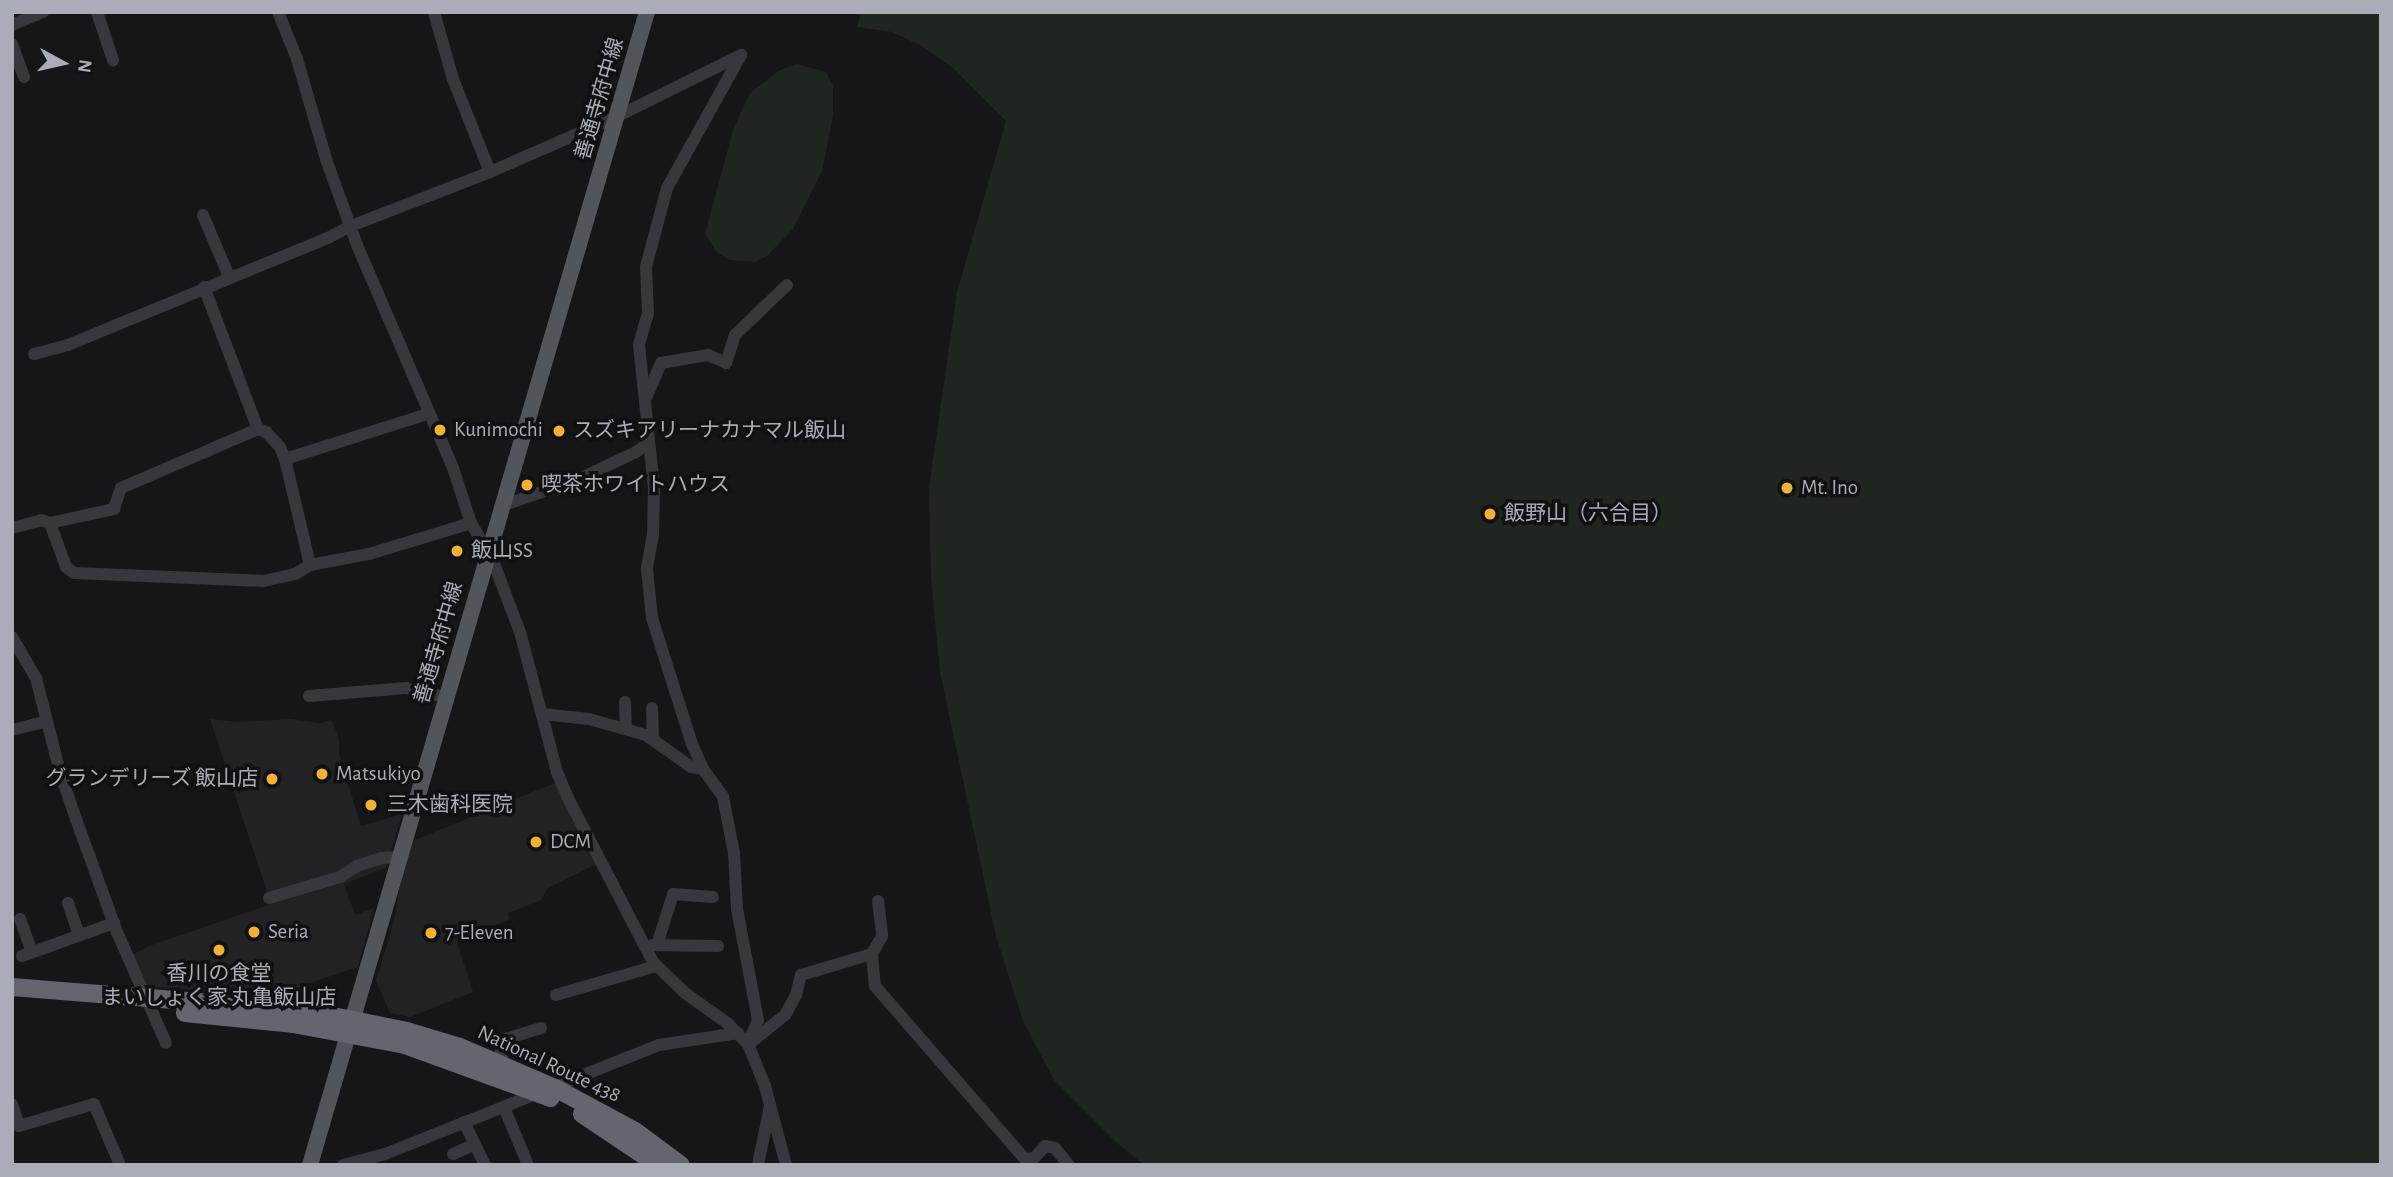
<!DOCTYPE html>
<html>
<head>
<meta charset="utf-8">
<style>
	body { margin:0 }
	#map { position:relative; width:2393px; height:1177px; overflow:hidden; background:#161618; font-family:"Alegreya Sans","Noto Sans JP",sans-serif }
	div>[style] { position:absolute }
	.built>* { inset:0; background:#222225 }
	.green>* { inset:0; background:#1e261f }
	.minor>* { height:12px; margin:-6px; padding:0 6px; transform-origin:6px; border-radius:6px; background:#37383d }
	.major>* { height:16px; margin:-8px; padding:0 8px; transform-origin:8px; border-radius:8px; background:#53555c }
	.highway>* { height:18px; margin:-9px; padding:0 9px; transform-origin:9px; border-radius:9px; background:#63666e }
	.dots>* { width:19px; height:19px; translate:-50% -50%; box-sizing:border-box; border:4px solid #111113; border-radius:50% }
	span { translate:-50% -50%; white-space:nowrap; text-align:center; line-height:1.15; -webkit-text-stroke:7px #111113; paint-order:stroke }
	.street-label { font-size:21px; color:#a8adb8 }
	.poi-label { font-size:21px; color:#a8adb8 }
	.left { translate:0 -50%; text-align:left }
	.right { translate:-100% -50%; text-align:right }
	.frame { position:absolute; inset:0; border:14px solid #a8adb8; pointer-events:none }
	.north { position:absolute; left:28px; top:28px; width:70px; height:70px; -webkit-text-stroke:5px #111113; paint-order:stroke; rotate:98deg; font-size:19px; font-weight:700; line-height:28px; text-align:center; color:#a8adb8 }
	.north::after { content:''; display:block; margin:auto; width:24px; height:32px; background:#a8adb8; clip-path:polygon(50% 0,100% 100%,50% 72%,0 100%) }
</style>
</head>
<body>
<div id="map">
	<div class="built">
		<i style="clip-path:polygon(210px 719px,237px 722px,291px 719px,319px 723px,332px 720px,339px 740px,339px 754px,361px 826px,402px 814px,386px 868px,344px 884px,355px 915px,374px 908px,358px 967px,306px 984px,311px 1000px,146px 986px,132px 955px,149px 946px,271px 904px)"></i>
		<i style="clip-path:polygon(557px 782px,596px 864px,547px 889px,541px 900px,508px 913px,510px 919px,457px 942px,473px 992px,410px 1017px,390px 1013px,376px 981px,394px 920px,408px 843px)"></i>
	</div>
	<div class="green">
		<i style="clip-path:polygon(861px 12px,2381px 12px,2381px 1165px,1144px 1165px,1117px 1143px,1054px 1080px,1023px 1021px,996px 936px,940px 672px,931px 578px,929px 488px,957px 292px,1006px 121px,953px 68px,922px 46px,892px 32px,857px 27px)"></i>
		<i style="clip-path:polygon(797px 64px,826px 72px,833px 86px,833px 116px,822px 171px,793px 229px,767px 256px,755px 262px,729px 260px,716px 251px,705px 234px,733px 130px,750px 93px,780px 70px)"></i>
	</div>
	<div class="minor">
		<i style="left:97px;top:12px;width:51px;rotate:71.6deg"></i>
		<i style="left:278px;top:12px;width:51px;rotate:68deg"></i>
		<i style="left:297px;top:59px;width:107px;rotate:73.8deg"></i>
		<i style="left:327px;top:162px;width:88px;rotate:70.1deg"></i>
		<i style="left:357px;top:245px;width:243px;rotate:66.7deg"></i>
		<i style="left:453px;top:468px;width:58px;rotate:71.9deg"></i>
		<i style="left:471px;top:523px;width:44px;rotate:59.9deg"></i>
		<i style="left:493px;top:561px;width:76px;rotate:69.2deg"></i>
		<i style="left:520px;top:632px;width:145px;rotate:75.2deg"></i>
		<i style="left:557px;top:772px;width:33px;rotate:67deg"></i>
		<i style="left:570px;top:802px;width:180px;rotate:62.6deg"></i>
		<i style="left:653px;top:962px;width:45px;rotate:44.1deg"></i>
		<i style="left:685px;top:993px;width:52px;rotate:35.5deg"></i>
		<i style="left:727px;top:1023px;width:30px;rotate:45deg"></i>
		<i style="left:748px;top:1044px;width:45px;rotate:68deg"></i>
		<i style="left:765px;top:1086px;width:82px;rotate:75.1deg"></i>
		<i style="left:434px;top:12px;width:70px;rotate:74.2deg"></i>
		<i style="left:453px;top:79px;width:100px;rotate:68.3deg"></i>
		<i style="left:12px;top:25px;width:34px;rotate:-23deg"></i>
		<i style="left:12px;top:44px;width:35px;rotate:70deg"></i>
		<i style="left:203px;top:215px;width:67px;rotate:67.2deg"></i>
		<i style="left:204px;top:287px;width:152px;rotate:69.2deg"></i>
		<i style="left:34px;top:354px;width:35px;rotate:-15deg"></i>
		<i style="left:68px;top:345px;width:281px;rotate:-22.4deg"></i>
		<i style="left:328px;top:238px;width:26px;rotate:-28deg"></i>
		<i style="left:351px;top:226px;width:149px;rotate:-21.2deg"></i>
		<i style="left:490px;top:172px;width:137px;rotate:-23.6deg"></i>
		<i style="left:616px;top:117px;width:140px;rotate:-26.4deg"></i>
		<i style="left:741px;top:55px;width:152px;rotate:119.1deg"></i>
		<i style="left:667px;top:188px;width:82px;rotate:104.9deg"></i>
		<i style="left:646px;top:267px;width:46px;rotate:87.5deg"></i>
		<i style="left:648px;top:313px;width:33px;rotate:106deg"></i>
		<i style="left:639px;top:345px;width:143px;rotate:84deg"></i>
		<i style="left:654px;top:487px;width:47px;rotate:91.2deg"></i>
		<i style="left:653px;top:534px;width:36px;rotate:100deg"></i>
		<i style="left:647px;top:569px;width:49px;rotate:84.2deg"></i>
		<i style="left:652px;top:618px;width:132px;rotate:72.4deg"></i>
		<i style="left:692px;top:744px;width:27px;rotate:66deg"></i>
		<i style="left:703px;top:769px;width:34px;rotate:54deg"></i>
		<i style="left:723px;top:797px;width:57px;rotate:78.9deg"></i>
		<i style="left:734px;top:853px;width:56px;rotate:86.9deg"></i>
		<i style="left:737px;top:909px;width:113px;rotate:79.3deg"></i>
		<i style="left:758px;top:1020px;width:26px;rotate:113deg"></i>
		<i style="left:645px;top:400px;width:40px;rotate:-66.6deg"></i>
		<i style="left:661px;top:363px;width:48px;rotate:-9.7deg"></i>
		<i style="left:708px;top:355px;width:20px;rotate:24deg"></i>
		<i style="left:726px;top:363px;width:29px;rotate:-72deg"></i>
		<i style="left:735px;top:335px;width:72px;rotate:-43.9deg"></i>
		<i style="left:285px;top:459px;width:150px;rotate:-17.5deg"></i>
		<i style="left:501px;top:506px;width:80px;rotate:-18.9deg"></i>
		<i style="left:577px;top:480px;width:65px;rotate:-25.4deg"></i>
		<i style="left:636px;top:452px;width:15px;rotate:-37deg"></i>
		<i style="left:50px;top:523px;width:47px;rotate:70deg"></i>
		<i style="left:66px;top:567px;width:10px;rotate:37deg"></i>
		<i style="left:74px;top:573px;width:190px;rotate:2.4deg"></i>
		<i style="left:264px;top:581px;width:32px;rotate:-13deg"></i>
		<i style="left:295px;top:574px;width:17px;rotate:-31deg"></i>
		<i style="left:310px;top:565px;width:60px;rotate:-10.6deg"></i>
		<i style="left:369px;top:554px;width:107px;rotate:-16.9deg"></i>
		<i style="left:12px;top:528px;width:30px;rotate:-15deg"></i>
		<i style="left:41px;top:520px;width:9px;rotate:18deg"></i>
		<i style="left:50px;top:523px;width:66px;rotate:-12.3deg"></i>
		<i style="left:114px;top:509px;width:22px;rotate:-72deg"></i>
		<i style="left:121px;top:488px;width:149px;rotate:-23.3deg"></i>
		<i style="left:258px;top:429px;width:9px;rotate:21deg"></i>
		<i style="left:266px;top:432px;width:21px;rotate:47deg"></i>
		<i style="left:280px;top:447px;width:13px;rotate:67deg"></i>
		<i style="left:285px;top:459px;width:109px;rotate:76.7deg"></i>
		<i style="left:12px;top:637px;width:48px;rotate:59.7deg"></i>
		<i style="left:36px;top:678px;width:97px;rotate:75.7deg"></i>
		<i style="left:60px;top:772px;width:50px;rotate:71.2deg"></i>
		<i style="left:76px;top:819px;width:120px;rotate:70.1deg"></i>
		<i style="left:117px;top:932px;width:121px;rotate:66.2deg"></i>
		<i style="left:309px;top:696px;width:97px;rotate:-4.7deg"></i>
		<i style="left:406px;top:688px;width:40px;rotate:13deg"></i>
		<i style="left:625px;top:702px;width:27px;rotate:88deg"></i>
		<i style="left:652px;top:708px;width:32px;rotate:88deg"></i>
		<i style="left:542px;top:714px;width:47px;rotate:6.1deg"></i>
		<i style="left:589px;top:719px;width:59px;rotate:15.7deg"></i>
		<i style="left:646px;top:735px;width:55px;rotate:35.4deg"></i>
		<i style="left:691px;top:767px;width:12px;rotate:9deg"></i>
		<i style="left:12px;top:730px;width:36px;rotate:-14deg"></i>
		<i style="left:269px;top:898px;width:74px;rotate:-16.5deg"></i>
		<i style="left:340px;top:877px;width:20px;rotate:-33deg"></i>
		<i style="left:357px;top:866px;width:25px;rotate:-18deg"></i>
		<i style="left:381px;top:858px;width:17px;rotate:-3deg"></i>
		<i style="left:878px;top:901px;width:35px;rotate:83deg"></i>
		<i style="left:882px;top:936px;width:21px;rotate:119deg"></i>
		<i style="left:872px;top:954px;width:32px;rotate:85deg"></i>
		<i style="left:875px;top:986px;width:229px;rotate:49.1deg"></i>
		<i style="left:1025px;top:1159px;width:9px;rotate:-6deg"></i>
		<i style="left:1034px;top:1158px;width:16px;rotate:-47deg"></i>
		<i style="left:1045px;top:1146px;width:10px;rotate:11deg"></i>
		<i style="left:1055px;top:1148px;width:22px;rotate:51deg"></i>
		<i style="left:68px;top:903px;width:34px;rotate:71deg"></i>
		<i style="left:20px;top:919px;width:35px;rotate:70deg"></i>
		<i style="left:652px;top:945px;width:66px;rotate:0.9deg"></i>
		<i style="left:657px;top:945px;width:53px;rotate:-72.6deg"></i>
		<i style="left:673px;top:894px;width:40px;rotate:4.3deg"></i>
		<i style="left:22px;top:956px;width:98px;rotate:-19.7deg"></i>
		<i style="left:556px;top:995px;width:104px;rotate:-16.2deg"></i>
		<i style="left:749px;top:1044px;width:46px;rotate:-38.9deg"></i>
		<i style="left:785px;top:1015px;width:23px;rotate:-61deg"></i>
		<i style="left:796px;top:995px;width:21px;rotate:-76deg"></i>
		<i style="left:801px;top:975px;width:74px;rotate:-16.5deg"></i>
		<i style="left:503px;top:1063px;width:22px;rotate:-100deg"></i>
		<i style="left:499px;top:1041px;width:44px;rotate:-17.2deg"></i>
		<i style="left:12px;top:1104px;width:23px;rotate:72deg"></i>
		<i style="left:19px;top:1126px;width:78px;rotate:-16.3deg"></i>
		<i style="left:94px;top:1104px;width:66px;rotate:66.9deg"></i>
		<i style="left:504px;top:1107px;width:63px;rotate:67.5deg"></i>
		<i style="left:464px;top:1122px;width:48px;rotate:64deg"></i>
		<i style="left:453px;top:1154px;width:24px;rotate:-24deg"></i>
		<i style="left:343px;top:1165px;width:43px;rotate:-14.7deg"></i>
		<i style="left:385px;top:1154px;width:295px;rotate:-21.7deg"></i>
		<i style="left:659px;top:1045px;width:80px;rotate:-8.6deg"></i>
		<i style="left:758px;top:1165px;width:60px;rotate:-78.5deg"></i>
	</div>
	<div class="major">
		<i style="left:310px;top:1165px;width:1201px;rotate:-73.71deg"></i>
	</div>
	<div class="highway">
		<i style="left:12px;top:987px;width:297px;rotate:4.6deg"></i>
		<i style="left:308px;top:1011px;width:101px;rotate:11.4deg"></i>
		<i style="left:407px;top:1031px;width:55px;rotate:16.8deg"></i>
		<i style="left:460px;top:1047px;width:106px;rotate:23.4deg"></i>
		<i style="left:557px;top:1089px;width:89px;rotate:28.3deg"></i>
		<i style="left:635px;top:1131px;width:57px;rotate:36.5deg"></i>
		<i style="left:185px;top:1013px;width:109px;rotate:5.8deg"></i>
		<i style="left:293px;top:1024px;width:114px;rotate:10.6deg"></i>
		<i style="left:405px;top:1045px;width:155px;rotate:20deg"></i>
		<i style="left:582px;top:1114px;width:92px;rotate:33.9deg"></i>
	</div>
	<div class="dots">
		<i style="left:440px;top:430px;background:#f2b134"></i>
		<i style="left:559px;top:431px;background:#f2b134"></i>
		<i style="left:527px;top:485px;background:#f2b134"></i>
		<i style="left:1787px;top:488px;background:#f2b134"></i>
		<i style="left:1490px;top:514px;background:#f2b134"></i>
		<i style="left:457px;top:551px;background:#f2b134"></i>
		<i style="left:322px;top:774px;background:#f2b134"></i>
		<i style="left:272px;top:779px;background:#f2b134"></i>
		<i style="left:371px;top:805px;background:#f2b134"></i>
		<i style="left:536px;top:842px;background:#f2b134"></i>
		<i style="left:254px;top:932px;background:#f2b134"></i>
		<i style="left:431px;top:933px;background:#f2b134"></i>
		<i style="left:219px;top:950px;background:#f2b134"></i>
	</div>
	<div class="street-label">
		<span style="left:600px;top:99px;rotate:-74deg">善通寺府中線</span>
		<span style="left:439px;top:643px;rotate:-74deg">善通寺府中線</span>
		<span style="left:549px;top:1064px;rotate:25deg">National Route 438</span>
	</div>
	<div class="poi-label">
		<span class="left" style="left:454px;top:430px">Kunimochi</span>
		<span class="left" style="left:573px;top:431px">スズキアリーナカナマル飯山</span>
		<span class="left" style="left:541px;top:485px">喫茶ホワイトハウス</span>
		<span class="left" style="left:1801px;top:488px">Mt. Ino</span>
		<span class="left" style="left:1504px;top:514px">飯野山（六合目）</span>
		<span class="left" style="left:471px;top:551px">飯山SS</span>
		<span class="left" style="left:336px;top:774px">Matsukiyo</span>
		<span class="right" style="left:258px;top:779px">グランデリーズ 飯山店</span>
		<span class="left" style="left:387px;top:805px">三木歯科医院</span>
		<span class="left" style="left:550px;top:842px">DCM</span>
		<span class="left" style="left:268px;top:932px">Seria</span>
		<span class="left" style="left:445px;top:933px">7-Eleven</span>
		<span style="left:219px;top:986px">香川の食堂<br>まいしょく家 丸亀飯山店</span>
	</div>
	<div class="frame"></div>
	<div class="north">N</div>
</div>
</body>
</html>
